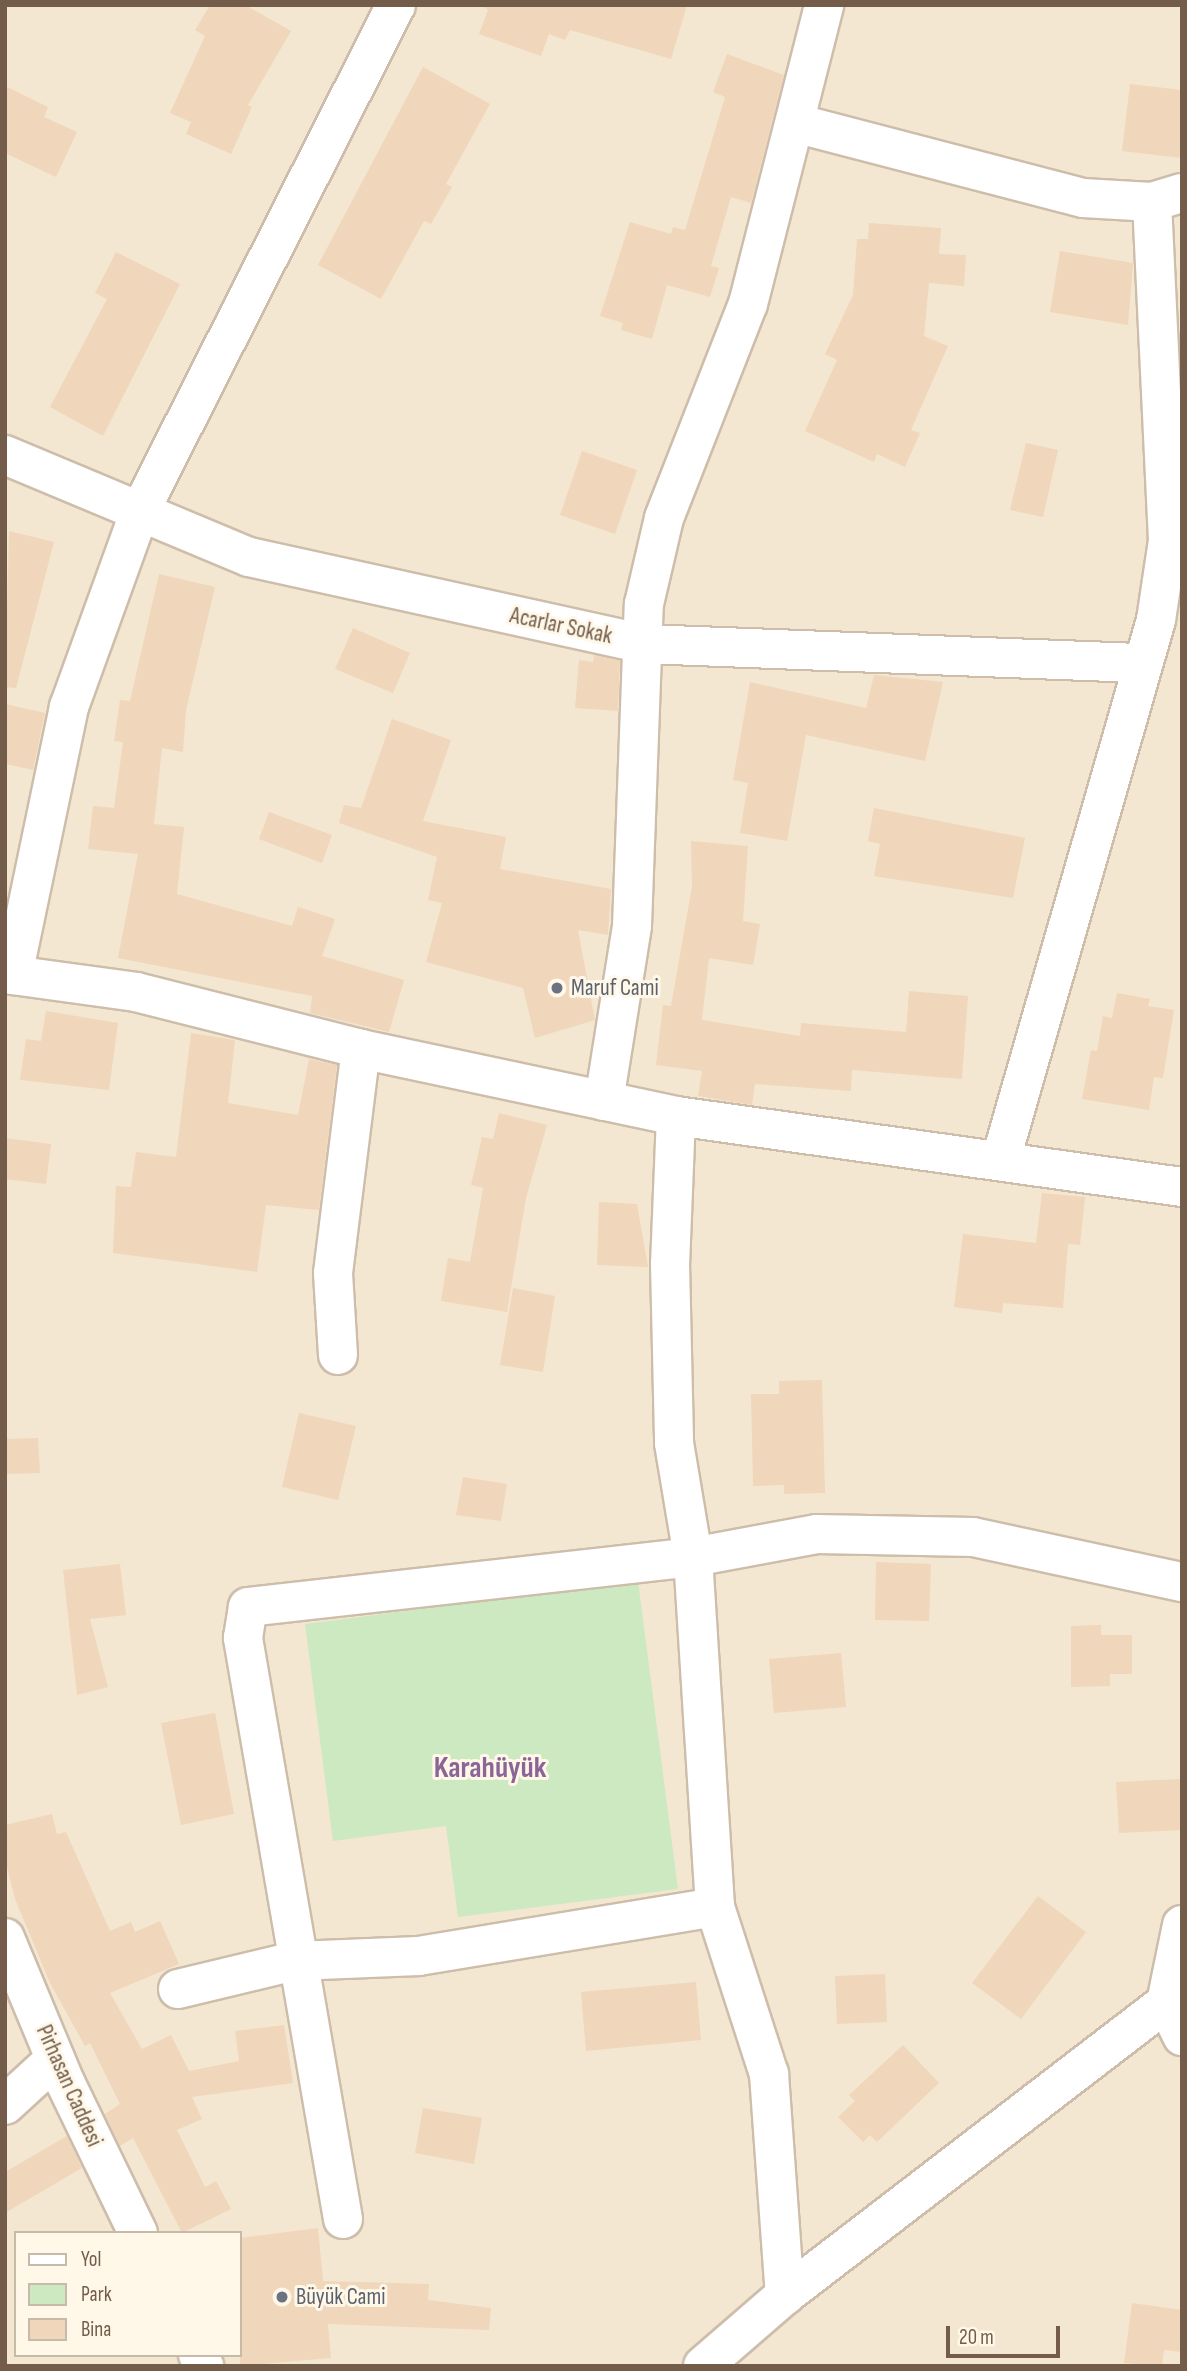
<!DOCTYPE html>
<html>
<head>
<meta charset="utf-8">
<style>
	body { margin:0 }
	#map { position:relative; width:1187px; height:2371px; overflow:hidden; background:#fcf5e3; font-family:"Sofia Sans Condensed",sans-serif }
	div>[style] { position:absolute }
	.residential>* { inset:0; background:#f3e7d1 }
	.green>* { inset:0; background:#cde9c2 }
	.building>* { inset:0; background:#f0d6bb }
	.roads { filter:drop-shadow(2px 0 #cdbdaa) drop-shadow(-2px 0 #cdbdaa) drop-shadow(0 2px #cdbdaa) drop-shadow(0 -2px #cdbdaa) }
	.minor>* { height:38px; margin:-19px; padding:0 19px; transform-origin:19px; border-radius:19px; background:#fff }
	.dots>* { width:19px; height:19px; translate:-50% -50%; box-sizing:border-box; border:4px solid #fff8e9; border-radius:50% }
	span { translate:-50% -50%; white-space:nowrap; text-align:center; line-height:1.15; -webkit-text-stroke:6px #fff8e9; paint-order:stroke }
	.street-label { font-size:23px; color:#735d4a }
	.worship-label { font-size:23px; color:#5b616d }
	.left { translate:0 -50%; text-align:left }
	.district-label { font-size:30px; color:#8b6596; font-weight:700 }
	.frame { position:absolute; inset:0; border:7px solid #735d4a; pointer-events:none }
	.legend { position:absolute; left:14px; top:2231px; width:228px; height:126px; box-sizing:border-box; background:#fff8e9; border:2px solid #c7baa9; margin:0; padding:9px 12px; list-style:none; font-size:21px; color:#735d4a }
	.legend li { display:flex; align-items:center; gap:14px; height:35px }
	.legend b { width:35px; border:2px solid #c7baa9 }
	.scale { position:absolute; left:946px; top:2326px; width:114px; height:32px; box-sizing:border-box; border:4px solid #735d4a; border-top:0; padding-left:9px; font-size:21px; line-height:24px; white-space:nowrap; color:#735d4a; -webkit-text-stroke:5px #fff8e9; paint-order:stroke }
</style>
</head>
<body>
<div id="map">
	<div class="residential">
		<i style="clip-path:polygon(evenodd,5px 5px,1182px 5px,1182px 2366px,5px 2366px,5px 5px,16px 2233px,240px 2233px,240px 2355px,16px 2355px,16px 2233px)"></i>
	</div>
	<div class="green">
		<i style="clip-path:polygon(638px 1581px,678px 1889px,458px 1917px,446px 1826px,333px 1841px,305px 1624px)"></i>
	</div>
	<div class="building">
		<i style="clip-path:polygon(210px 5px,245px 5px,291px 31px,248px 105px,252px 107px,231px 154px,186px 134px,191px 122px,170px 113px,205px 36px,195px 30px)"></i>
		<i style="clip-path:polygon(482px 5px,687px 5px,671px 59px,570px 30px,565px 40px,549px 34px,541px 56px,479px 34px,488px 10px)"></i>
		<i style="clip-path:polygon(727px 54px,784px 75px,751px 203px,731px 197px,711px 266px,719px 268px,710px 297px,667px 285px,652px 339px,621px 330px,623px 323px,600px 316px,630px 222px,671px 234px,673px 227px,685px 230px,725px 97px,713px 92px)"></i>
		<i style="clip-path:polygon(423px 67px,490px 104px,446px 184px,452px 187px,431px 224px,424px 221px,381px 299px,318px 265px)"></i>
		<i style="clip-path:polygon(1130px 84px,1182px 90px,1182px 158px,1122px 151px)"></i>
		<i style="clip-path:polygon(5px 86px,48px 107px,44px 117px,77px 132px,56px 177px,5px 153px)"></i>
		<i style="clip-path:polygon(869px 223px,941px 228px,939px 254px,966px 255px,964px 286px,929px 283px,924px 336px,948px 346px,911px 430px,920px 433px,905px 467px,877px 454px,874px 462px,805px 431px,837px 360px,825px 354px,853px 295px,857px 239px,868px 239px)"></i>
		<i style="clip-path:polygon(1060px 251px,1133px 263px,1128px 325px,1050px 312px)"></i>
		<i style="clip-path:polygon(116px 252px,180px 284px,103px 436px,50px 407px,107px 299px,95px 293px)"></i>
		<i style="clip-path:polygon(1026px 443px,1058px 450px,1043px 517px,1010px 510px)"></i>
		<i style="clip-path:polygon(582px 451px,637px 470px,615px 534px,560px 515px)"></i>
		<i style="clip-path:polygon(9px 531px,54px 542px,16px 688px,5px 687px)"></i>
		<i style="clip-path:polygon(159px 574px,215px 587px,186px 710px,183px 752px,162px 748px,154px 824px,184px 827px,177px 894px,292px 926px,298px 907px,335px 919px,322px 956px,404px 980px,389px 1032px,310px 1013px,312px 996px,118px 958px,138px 854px,88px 849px,93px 806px,114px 808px,123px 742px,114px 741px,120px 700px,130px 701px)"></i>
		<i style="clip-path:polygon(353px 628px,410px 653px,393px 693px,335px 669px)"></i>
		<i style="clip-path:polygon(594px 655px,620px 661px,618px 711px,575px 708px,579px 660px,593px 662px)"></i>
		<i style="clip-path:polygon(874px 675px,943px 682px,925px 761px,806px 735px,787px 841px,740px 833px,748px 783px,733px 780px,750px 682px,866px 708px)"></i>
		<i style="clip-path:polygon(5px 704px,45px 713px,33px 770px,5px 764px)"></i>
		<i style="clip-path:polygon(392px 719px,451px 740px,423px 821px,506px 837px,500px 869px,611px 889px,608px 935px,578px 930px,595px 1020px,535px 1038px,523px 988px,426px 962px,442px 903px,428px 900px,437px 857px,339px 823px,344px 805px,361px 808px)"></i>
		<i style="clip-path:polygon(874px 808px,1025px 838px,1013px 898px,874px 876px,880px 844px,868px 841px)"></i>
		<i style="clip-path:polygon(269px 812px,332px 835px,322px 863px,259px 839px)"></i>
		<i style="clip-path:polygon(691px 841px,748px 846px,743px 921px,760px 924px,753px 965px,709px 958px,702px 1020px,800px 1036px,801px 1023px,906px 1032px,909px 991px,968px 996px,962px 1079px,852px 1070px,851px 1091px,755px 1084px,752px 1105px,698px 1096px,702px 1071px,656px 1065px,663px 1005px,671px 1006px,692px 886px)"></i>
		<i style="clip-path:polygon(1117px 993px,1150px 999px,1148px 1006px,1174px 1010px,1163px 1078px,1154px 1077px,1149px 1110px,1082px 1099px,1091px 1050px,1097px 1051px,1103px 1016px,1112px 1018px)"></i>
		<i style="clip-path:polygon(46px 1011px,118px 1023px,109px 1090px,20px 1080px,26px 1039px,41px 1041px)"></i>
		<i style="clip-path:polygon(191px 1033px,235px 1040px,228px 1103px,298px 1115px,309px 1059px,337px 1065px,319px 1210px,266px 1205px,257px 1272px,113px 1253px,116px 1186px,131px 1187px,136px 1152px,176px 1157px)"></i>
		<i style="clip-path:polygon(499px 1113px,547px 1125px,526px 1198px,507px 1312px,441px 1301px,448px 1258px,470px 1262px,483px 1188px,471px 1185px,482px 1137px,493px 1139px)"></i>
		<i style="clip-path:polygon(5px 1138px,51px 1144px,46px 1184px,5px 1179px)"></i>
		<i style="clip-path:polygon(1042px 1193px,1085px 1197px,1080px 1245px,1068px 1244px,1063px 1308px,1003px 1303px,1002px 1313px,954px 1307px,963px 1234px,1036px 1243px)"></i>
		<i style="clip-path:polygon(599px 1202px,637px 1204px,648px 1267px,597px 1265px)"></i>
		<i style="clip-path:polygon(513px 1288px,555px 1296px,543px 1372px,500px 1365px)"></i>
		<i style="clip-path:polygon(822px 1380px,825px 1493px,784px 1494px,784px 1485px,753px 1486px,751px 1394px,779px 1394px,779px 1381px)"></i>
		<i style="clip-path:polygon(299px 1413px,356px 1426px,338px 1500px,282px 1487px)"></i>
		<i style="clip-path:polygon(38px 1438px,40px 1473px,5px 1474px,5px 1439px)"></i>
		<i style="clip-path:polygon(463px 1477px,507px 1484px,501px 1521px,456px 1515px)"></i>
		<i style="clip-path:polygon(876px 1562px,931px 1564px,929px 1621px,875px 1620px)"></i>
		<i style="clip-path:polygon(120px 1564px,126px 1615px,90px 1619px,108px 1687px,77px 1695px,63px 1570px)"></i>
		<i style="clip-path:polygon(1101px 1625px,1101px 1635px,1132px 1635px,1132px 1674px,1110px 1674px,1110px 1686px,1071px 1687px,1071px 1626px)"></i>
		<i style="clip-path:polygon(841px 1653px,846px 1707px,774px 1713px,769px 1659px)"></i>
		<i style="clip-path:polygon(215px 1713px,234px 1814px,181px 1825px,161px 1723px)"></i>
		<i style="clip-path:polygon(1180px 1779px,1182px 1830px,1119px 1833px,1116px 1782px)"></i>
		<i style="clip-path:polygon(52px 1814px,57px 1834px,66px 1832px,110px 1931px,131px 1922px,135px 1932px,160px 1921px,179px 1964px,110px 1993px,142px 2049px,171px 2035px,189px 2071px,239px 2061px,235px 2031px,284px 2025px,293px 2083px,192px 2097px,202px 2119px,177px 2130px,205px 2187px,216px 2181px,231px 2209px,182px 2233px,133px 2138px,120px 2146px,105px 2114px,120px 2104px,90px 2043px,85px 2046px,50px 1983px,15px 1899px,5px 1859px,5px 1825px)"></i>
		<i style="clip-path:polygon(1038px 1896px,1086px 1932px,1021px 2019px,972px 1983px)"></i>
		<i style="clip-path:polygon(885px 1974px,887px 2022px,837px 2024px,835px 1976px)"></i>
		<i style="clip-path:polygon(696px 1982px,701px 2040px,586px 2051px,581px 1992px)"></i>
		<i style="clip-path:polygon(903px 2045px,939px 2083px,877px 2142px,870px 2135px,863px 2142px,838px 2117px,855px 2101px,849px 2095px)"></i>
		<i style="clip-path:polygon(423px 2108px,482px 2118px,474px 2164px,415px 2153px)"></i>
		<i style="clip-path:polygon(67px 2136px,82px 2168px,5px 2213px,5px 2172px)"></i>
		<i style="clip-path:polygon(318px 2228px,323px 2281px,429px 2284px,428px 2300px,491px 2308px,489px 2330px,328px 2324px,331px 2358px,240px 2366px,240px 2238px)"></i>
		<i style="clip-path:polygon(1132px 2303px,1182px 2310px,1182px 2352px,1164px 2350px,1162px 2366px,1124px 2363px)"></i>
	</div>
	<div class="roads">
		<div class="minor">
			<i style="left:795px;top:123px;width:298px;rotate:14.6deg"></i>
			<i style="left:1083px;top:198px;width:69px;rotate:3.3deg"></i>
			<i style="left:1152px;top:202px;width:31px;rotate:-17deg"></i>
			<i style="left:5px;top:455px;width:264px;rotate:22.7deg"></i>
			<i style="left:249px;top:557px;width:404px;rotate:12.4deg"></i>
			<i style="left:644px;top:644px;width:499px;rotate:2.2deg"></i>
			<i style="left:5px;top:974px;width:132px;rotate:7.8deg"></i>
			<i style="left:136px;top:992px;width:232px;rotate:14.2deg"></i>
			<i style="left:361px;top:1049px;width:322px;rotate:12deg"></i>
			<i style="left:676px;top:1116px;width:511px;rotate:7.99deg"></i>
			<i style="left:13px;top:975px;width:274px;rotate:-78.2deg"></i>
			<i style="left:69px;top:707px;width:208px;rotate:-70.1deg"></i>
			<i style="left:140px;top:511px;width:567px;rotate:-63.16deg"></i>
			<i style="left:604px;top:1101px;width:177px;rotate:-80.9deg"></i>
			<i style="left:632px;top:926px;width:322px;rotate:-87.9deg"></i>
			<i style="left:644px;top:604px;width:88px;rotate:-76.9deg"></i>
			<i style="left:664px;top:518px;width:230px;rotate:-68.6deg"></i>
			<i style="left:748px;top:304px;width:309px;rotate:-75.7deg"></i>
			<i style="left:676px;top:1116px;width:147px;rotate:92.3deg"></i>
			<i style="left:670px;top:1263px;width:180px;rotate:88.7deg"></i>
			<i style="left:674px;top:1443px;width:116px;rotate:80.5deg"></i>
			<i style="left:693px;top:1557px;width:351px;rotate:86.4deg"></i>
			<i style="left:715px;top:1907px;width:176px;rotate:72.1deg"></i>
			<i style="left:769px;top:2074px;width:222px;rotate:85.9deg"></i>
			<i style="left:1001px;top:1159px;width:561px;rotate:-73.96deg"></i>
			<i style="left:1156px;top:620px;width:80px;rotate:-81.4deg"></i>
			<i style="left:1168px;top:541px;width:339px;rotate:-92.7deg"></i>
			<i style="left:338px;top:1355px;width:82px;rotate:-93.5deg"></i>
			<i style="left:333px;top:1273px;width:226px;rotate:-82.9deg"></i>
			<i style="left:1182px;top:1925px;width:80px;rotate:101.6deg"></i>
			<i style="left:1166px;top:2003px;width:37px;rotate:64deg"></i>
			<i style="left:5px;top:1938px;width:156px;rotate:67.4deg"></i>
			<i style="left:65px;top:2082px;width:168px;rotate:64.2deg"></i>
			<i style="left:178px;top:1989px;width:120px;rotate:-13.5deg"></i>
			<i style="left:295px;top:1961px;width:124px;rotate:-2.3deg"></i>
			<i style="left:419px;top:1956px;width:300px;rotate:-9.4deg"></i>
			<i style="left:5px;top:2105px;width:68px;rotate:-42.6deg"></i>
			<i style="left:343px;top:2219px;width:590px;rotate:-99.77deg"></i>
			<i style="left:243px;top:1638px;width:31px;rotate:-81deg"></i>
			<i style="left:248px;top:1607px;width:448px;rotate:-6.4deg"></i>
			<i style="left:693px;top:1557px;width:126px;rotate:-10.5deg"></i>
			<i style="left:817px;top:1534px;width:156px;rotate:1.1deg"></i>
			<i style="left:973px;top:1537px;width:214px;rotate:12.2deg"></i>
			<i style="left:198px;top:2355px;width:13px;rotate:61deg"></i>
			<i style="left:703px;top:2366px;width:108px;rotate:-40.9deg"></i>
			<i style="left:785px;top:2295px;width:480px;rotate:-37.5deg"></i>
		</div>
	</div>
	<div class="dots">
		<i style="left:557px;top:988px;background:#6b7280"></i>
		<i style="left:282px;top:2297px;background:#6b7280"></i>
	</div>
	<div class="street-label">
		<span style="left:561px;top:626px;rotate:12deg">Acarlar Sokak</span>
		<span style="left:69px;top:2086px;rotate:66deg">Pirhasan Caddesi</span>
	</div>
	<div class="worship-label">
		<span class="left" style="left:571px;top:988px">Maruf Cami</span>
		<span class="left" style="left:296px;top:2297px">Büyük Cami</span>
	</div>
	<div class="district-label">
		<span style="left:490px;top:1768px">Karahüyük</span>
	</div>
	<div class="frame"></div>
	<ul class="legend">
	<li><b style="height:9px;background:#fff"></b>Yol</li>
	<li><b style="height:19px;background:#cde9c2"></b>Park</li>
	<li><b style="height:19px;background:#f0d6bb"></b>Bina</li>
	</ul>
	<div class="scale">20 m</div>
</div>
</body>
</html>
